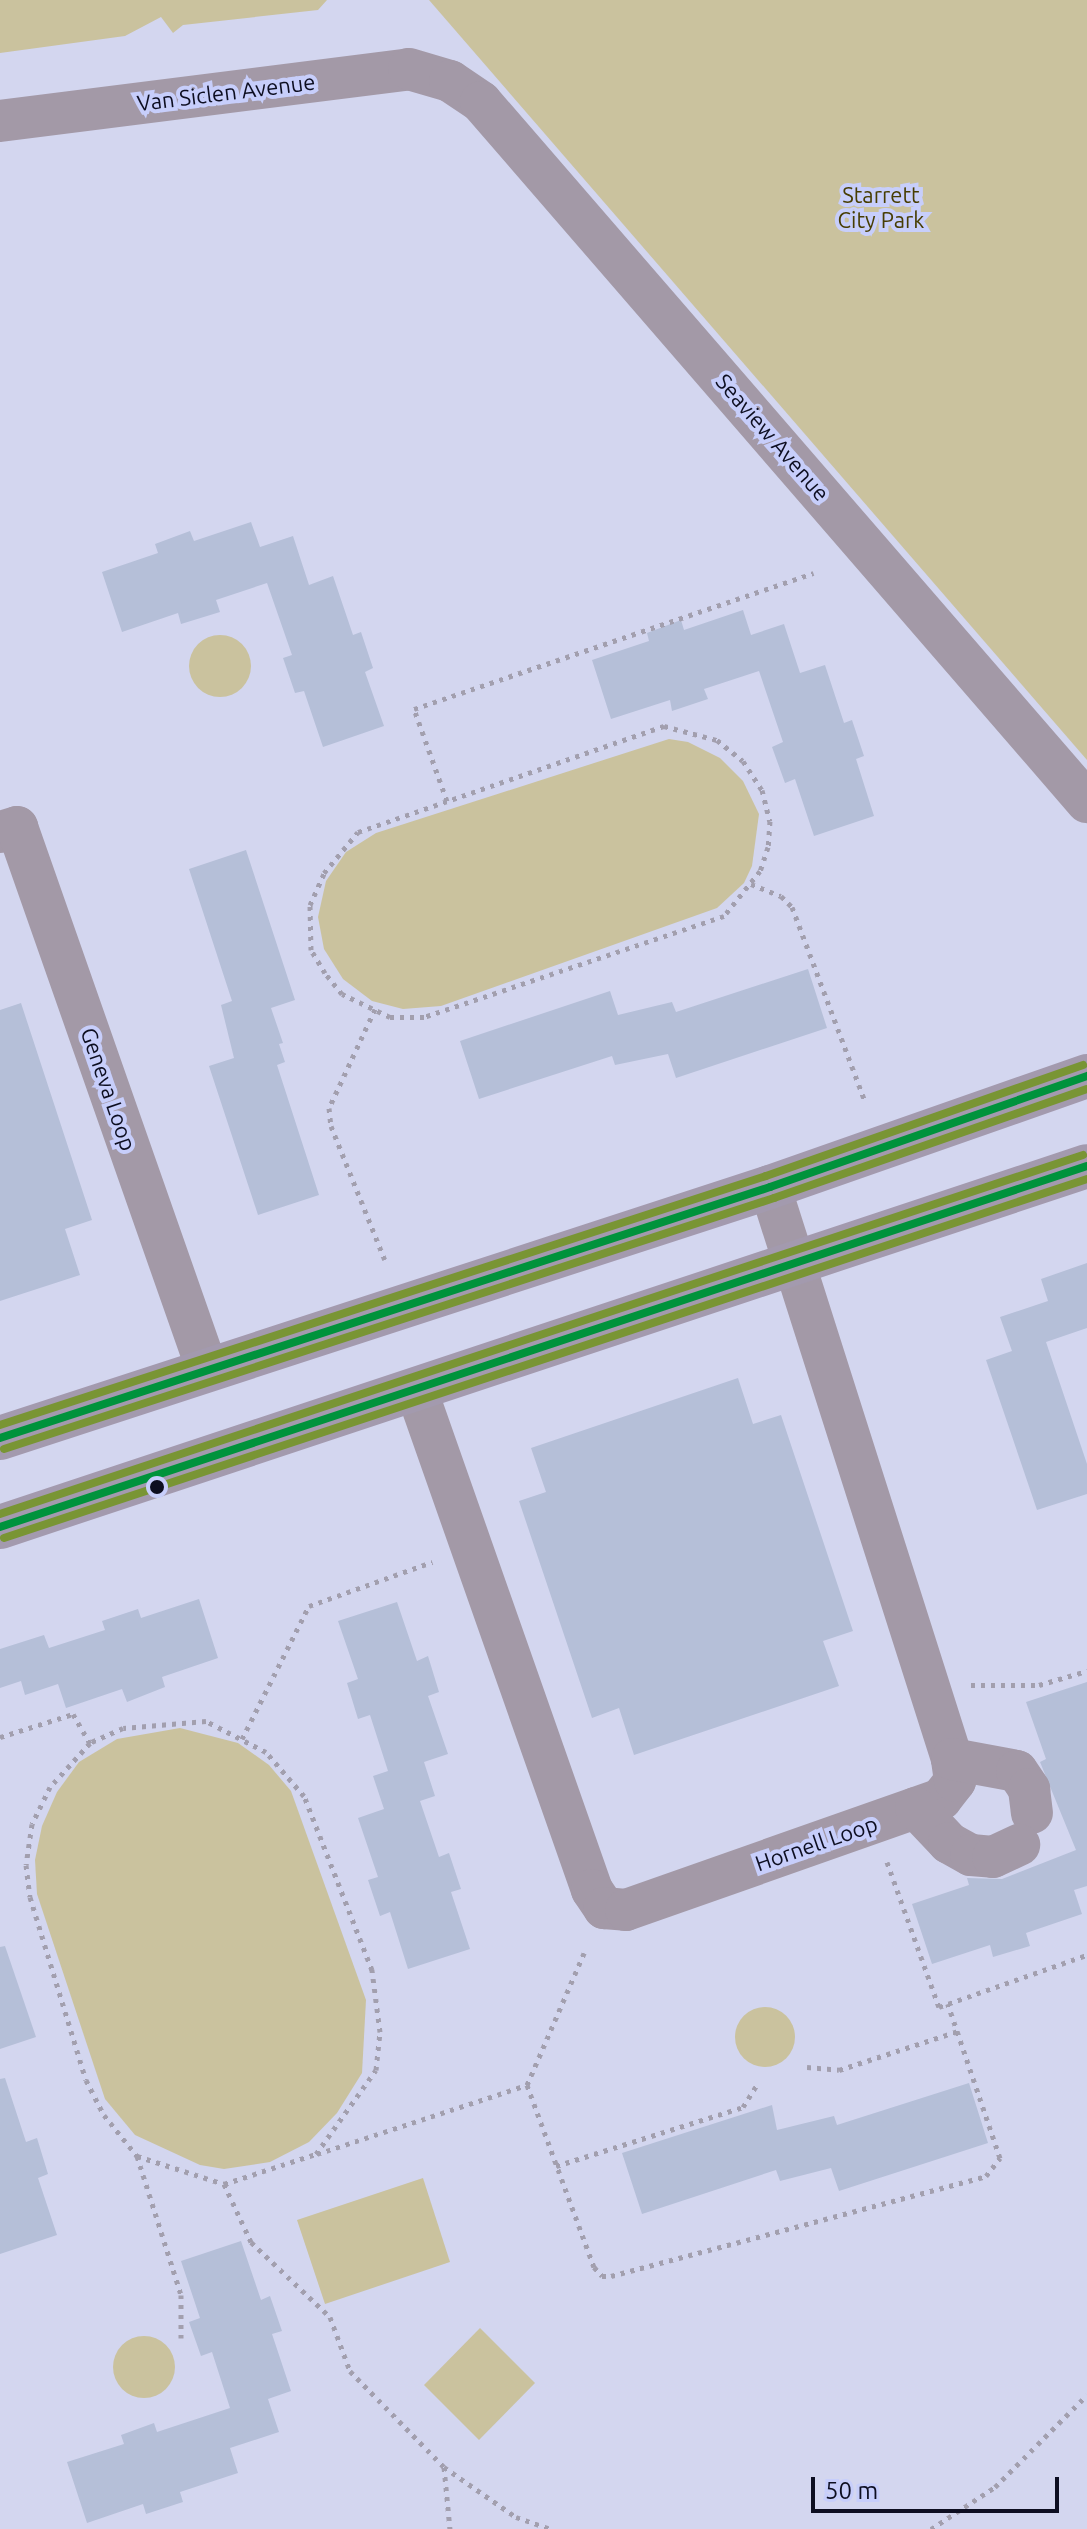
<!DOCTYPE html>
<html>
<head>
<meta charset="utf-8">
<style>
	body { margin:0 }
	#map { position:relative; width:1087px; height:2529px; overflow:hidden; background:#d3d6ef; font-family:Ubuntu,sans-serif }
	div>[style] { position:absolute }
	.green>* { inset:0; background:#cac29e }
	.round { border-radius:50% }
	.building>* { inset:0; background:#b5bfd8 }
	.path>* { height:5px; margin-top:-2.5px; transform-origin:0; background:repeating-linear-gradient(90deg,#a29fae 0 4px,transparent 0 10px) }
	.minor>* { height:42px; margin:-21px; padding:0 21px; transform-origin:21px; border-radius:21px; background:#a399a7 }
	.major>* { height:44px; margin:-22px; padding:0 22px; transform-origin:22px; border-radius:22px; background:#a39aae }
	.bus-1>* { height:8px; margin:-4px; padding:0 4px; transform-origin:4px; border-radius:4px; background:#00933c }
	.bus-2>* { height:8px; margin:-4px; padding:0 4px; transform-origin:4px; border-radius:4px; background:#799534 }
	.bus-3>* { height:8px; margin:-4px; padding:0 4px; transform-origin:4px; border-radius:4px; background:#799534 }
	.dots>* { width:22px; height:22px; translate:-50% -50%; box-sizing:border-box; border:4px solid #c7cefb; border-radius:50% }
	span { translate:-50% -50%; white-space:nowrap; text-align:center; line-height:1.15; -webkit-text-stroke:8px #c7cefb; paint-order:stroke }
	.street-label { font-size:22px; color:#0d0e21 }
	.park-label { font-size:22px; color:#473d02 }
	.scale { position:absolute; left:811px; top:2477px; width:248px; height:36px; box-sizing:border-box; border:4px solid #0d0e21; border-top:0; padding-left:10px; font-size:24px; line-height:28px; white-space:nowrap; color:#0d0e21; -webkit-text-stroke:6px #c7cefb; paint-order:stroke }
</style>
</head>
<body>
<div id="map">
	<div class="green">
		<i style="clip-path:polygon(0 0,327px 0,318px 10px,183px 25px,173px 33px,161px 17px,125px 36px,0 53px)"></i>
		<i style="clip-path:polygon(429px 0,1087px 0,1087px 760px)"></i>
		<i class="round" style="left:189px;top:635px;width:62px;height:62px"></i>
		<i style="clip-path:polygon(669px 739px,688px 742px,720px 758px,743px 781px,759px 814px,752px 866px,744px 883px,717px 908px,441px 1006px,403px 1009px,372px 1001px,343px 979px,324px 949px,318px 917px,326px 881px,346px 852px,376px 833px)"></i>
		<i style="clip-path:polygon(180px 1728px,238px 1743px,269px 1765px,291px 1791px,366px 2000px,362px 2073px,337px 2113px,309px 2142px,270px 2162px,224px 2169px,200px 2165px,135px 2135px,105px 2099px,37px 1894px,35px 1860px,42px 1826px,57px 1792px,79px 1762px,117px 1739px)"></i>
		<i class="round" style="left:735px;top:2007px;width:60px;height:60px"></i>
		<i style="clip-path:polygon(423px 2178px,450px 2262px,325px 2304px,297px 2220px)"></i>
		<i style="clip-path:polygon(480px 2328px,535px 2383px,479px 2440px,424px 2385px)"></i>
		<i class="round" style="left:113px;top:2336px;width:62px;height:62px"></i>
	</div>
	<div class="building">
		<i style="clip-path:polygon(251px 522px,260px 547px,293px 536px,309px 585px,333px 576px,353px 635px,361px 632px,373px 668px,365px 672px,384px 726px,323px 747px,304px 691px,295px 693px,283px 658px,292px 655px,267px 583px,216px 600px,220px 612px,181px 624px,178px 613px,122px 632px,102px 572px,158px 553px,155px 544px,190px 531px,194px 541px)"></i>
		<i style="clip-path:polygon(743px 610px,751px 635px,784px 624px,800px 673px,825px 665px,844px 723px,852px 720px,864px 756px,856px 759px,874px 816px,814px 836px,795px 779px,785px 783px,772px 747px,783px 742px,759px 671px,704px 689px,708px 699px,672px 711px,670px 700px,611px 719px,592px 660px,649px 641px,647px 633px,681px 620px,684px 630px)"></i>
		<i style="clip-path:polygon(246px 850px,295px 1000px,271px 1008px,283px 1043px,279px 1044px,285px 1062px,277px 1065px,319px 1195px,258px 1215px,209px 1066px,234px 1058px,221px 1005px,232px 1001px,189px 869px)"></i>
		<i style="clip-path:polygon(808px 969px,827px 1028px,676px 1078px,668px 1054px,615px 1065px,612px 1056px,479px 1099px,460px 1041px,610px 991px,618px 1015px,672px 1002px,676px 1012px)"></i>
		<i style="clip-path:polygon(21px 1003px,92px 1220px,65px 1229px,80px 1275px,0 1301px,0 1010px)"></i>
		<i style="clip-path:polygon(1087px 1263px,1087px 1328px,1046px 1342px,1087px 1464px,1087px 1494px,1037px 1510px,986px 1360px,1012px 1351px,1000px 1317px,1048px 1301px,1041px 1279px)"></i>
		<i style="clip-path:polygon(738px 1378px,753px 1424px,781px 1415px,853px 1631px,823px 1641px,839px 1686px,634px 1755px,619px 1708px,592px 1718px,519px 1501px,546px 1492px,531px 1448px)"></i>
		<i style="clip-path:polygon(199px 1599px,218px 1658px,162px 1677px,165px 1687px,127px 1702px,122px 1689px,66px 1708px,58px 1684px,25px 1695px,21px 1681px,0 1688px,0 1649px,44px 1635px,49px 1648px,105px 1630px,102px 1621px,138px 1609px,141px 1618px)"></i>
		<i style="clip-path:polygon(397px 1602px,417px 1661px,428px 1656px,439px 1692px,428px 1696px,448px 1754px,424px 1762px,435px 1796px,420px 1801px,439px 1857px,449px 1853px,461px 1889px,451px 1892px,470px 1949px,408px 1969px,390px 1912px,380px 1916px,368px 1880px,378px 1877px,358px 1818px,384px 1809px,373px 1776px,388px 1771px,370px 1715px,358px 1719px,347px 1683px,358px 1679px,338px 1621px)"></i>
		<i style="clip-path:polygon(1087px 1682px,1087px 1886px,1074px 1890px,1082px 1914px,1026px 1933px,1030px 1946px,993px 1957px,990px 1945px,932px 1964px,912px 1904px,969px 1885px,967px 1878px,1002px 1879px,1076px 1850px,1040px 1762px,1046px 1759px,1026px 1702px)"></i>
		<i style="clip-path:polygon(5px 1946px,36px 2037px,0 2049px,0 1947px)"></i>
		<i style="clip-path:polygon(5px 2078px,26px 2142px,37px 2138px,48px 2174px,38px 2178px,57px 2235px,0 2254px,0 2079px)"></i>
		<i style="clip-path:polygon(969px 2083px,988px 2143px,839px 2191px,831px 2168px,780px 2181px,776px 2170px,642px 2214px,622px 2153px,772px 2105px,777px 2130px,834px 2116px,837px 2125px)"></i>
		<i style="clip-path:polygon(241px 2241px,261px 2300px,270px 2296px,282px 2331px,272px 2334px,291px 2391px,268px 2399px,279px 2432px,230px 2448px,238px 2473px,180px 2492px,183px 2502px,146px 2514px,143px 2504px,87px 2523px,67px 2462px,124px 2444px,121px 2435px,154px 2423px,157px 2432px,230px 2408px,212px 2352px,201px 2356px,189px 2322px,200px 2318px,181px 2261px)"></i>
	</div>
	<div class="path">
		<i style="left:664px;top:726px;width:55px;rotate:14.8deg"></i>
		<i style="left:717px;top:740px;width:33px;rotate:39deg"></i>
		<i style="left:743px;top:761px;width:35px;rotate:57deg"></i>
		<i style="left:762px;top:790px;width:32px;rotate:76deg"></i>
		<i style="left:770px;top:821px;width:26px;rotate:94deg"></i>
		<i style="left:768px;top:847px;width:25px;rotate:108deg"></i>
		<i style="left:760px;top:871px;width:58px;rotate:128.7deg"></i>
		<i style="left:724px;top:916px;width:317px;rotate:161.4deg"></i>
		<i style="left:424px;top:1017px;width:34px;rotate:180deg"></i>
		<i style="left:390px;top:1017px;width:53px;rotate:-154.4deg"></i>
		<i style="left:342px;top:994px;width:27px;rotate:-129deg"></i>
		<i style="left:325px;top:973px;width:27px;rotate:-121deg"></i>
		<i style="left:311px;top:950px;width:45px;rotate:-91.3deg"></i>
		<i style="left:310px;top:905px;width:35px;rotate:-66deg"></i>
		<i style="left:324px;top:873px;width:53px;rotate:-50.3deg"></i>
		<i style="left:358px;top:832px;width:324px;rotate:-19.1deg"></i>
		<i style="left:447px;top:801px;width:98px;rotate:-109.7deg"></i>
		<i style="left:414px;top:709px;width:422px;rotate:-18.8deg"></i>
		<i style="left:751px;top:884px;width:32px;rotate:22deg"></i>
		<i style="left:781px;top:896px;width:16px;rotate:45deg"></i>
		<i style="left:792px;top:907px;width:207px;rotate:69.4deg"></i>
		<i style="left:375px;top:1009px;width:109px;rotate:114.9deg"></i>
		<i style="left:329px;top:1108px;width:18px;rotate:84deg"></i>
		<i style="left:331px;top:1126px;width:144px;rotate:68.1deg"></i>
		<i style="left:971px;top:1685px;width:68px"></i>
		<i style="left:1039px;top:1685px;width:50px;rotate:-16.3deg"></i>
		<i style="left:0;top:1737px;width:77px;rotate:-17.5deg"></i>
		<i style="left:73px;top:1714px;width:34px;rotate:60deg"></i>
		<i style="left:242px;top:1739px;width:149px;rotate:-63.3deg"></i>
		<i style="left:309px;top:1606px;width:131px;rotate:-19.7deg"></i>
		<i style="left:887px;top:1862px;width:154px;rotate:70.3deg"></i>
		<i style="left:939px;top:2007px;width:157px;rotate:-19.4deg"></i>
		<i style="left:807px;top:2067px;width:32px;rotate:5deg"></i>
		<i style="left:839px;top:2070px;width:125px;rotate:-18.1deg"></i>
		<i style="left:527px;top:2085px;width:194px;rotate:69.8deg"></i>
		<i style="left:594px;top:2267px;width:12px;rotate:48deg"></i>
		<i style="left:602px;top:2276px;width:9px"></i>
		<i style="left:611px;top:2276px;width:388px;rotate:-14.9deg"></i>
		<i style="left:986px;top:2176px;width:23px;rotate:-52deg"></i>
		<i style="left:1000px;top:2158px;width:163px;rotate:-108.7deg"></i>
		<i style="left:317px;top:2154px;width:221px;rotate:-18.2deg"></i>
		<i style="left:527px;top:2085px;width:144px;rotate:-66.6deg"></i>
		<i style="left:137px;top:2156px;width:91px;rotate:17.8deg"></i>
		<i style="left:224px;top:2184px;width:97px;rotate:-18.1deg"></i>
		<i style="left:316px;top:2154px;width:103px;rotate:-54.5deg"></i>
		<i style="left:376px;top:2070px;width:38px;rotate:-84deg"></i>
		<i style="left:380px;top:2032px;width:63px;rotate:-97.4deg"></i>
		<i style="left:372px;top:1970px;width:187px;rotate:-111.3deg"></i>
		<i style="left:304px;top:1796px;width:58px;rotate:-130.8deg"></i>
		<i style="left:266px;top:1752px;width:68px;rotate:-152.7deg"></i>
		<i style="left:206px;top:1721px;width:83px;rotate:175.2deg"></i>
		<i style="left:123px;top:1728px;width:36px;rotate:156deg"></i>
		<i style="left:90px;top:1743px;width:59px;rotate:132.3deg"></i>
		<i style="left:50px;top:1787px;width:41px;rotate:115.9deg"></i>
		<i style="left:32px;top:1824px;width:41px;rotate:98.3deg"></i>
		<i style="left:26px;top:1865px;width:32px;rotate:83deg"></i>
		<i style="left:30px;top:1897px;width:191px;rotate:73deg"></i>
		<i style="left:86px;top:2080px;width:39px;rotate:63deg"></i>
		<i style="left:104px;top:2115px;width:53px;rotate:51.2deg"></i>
		<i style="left:137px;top:2156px;width:146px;rotate:72.4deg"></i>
		<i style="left:181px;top:2295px;width:43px;rotate:90deg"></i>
		<i style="left:556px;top:2166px;width:196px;rotate:-17.5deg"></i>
		<i style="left:743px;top:2107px;width:26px;rotate:-58deg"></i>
		<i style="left:224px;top:2184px;width:64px;rotate:65deg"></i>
		<i style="left:251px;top:2242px;width:109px;rotate:43.5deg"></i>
		<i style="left:330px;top:2317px;width:58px;rotate:69.7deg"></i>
		<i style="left:350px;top:2371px;width:134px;rotate:45.6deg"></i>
		<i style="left:444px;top:2467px;width:62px;rotate:84.5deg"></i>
		<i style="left:444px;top:2467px;width:88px;rotate:34.8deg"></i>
		<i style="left:516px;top:2517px;width:37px;rotate:19deg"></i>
		<i style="left:931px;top:2529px;width:77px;rotate:-33.3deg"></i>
		<i style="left:995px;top:2487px;width:130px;rotate:-45deg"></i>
	</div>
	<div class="minor">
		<i style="left:0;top:121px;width:412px;rotate:-7.2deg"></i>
		<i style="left:409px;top:69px;width:43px;rotate:16.3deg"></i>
		<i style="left:450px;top:81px;width:37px;rotate:34deg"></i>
		<i style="left:481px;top:102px;width:926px;rotate:49.12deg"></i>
		<i style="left:0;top:832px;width:18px;rotate:-16deg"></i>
		<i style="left:17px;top:827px;width:574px;rotate:70.68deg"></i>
		<i style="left:416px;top:1389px;width:531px;rotate:70.64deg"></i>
		<i style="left:592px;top:1890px;width:22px;rotate:56deg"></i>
		<i style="left:604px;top:1908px;width:22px;rotate:5deg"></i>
		<i style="left:626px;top:1910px;width:334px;rotate:-19.4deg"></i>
		<i style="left:941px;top:1799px;width:23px;rotate:-52deg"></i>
		<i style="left:955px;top:1781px;width:22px;rotate:-98deg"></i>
		<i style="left:952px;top:1759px;width:600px;rotate:-107.65deg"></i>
		<i style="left:952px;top:1759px;width:66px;rotate:10.5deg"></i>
		<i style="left:1017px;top:1771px;width:22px;rotate:56deg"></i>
		<i style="left:1029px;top:1789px;width:24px;rotate:83deg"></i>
		<i style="left:916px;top:1808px;width:48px;rotate:46.7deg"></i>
		<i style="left:949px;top:1843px;width:25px;rotate:29deg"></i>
		<i style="left:971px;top:1855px;width:22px;rotate:5deg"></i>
		<i style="left:993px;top:1857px;width:29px;rotate:-25deg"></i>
	</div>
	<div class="major">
		<i style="left:0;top:1438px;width:810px;rotate:-18.05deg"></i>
		<i style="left:770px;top:1187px;width:336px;rotate:-19.3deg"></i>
		<i style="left:0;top:1527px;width:1145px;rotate:-18.37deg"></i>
	</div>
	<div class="bus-1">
		<i style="left:0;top:1438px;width:810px;rotate:-18.05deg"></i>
		<i style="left:770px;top:1187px;width:336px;rotate:-19.3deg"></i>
		<i style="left:0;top:1527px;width:1145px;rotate:-18.37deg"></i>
	</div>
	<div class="bus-2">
		<i style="left:4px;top:1449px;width:810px;rotate:-18.05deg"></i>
		<i style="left:774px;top:1198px;width:331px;rotate:-19.2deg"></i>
		<i style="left:4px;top:1538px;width:1141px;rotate:-18.34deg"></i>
	</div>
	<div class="bus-3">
		<i style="left:0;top:1425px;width:805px;rotate:-18.01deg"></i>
		<i style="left:766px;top:1176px;width:336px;rotate:-19.3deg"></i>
		<i style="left:0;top:1514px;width:1141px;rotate:-18.34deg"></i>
	</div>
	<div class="dots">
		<i style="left:157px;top:1487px;background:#0d0e21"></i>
	</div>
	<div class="street-label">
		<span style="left:226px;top:92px;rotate:-7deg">Van Siclen Avenue</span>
		<span style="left:773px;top:437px;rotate:49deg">Seaview Avenue</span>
		<span style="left:109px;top:1089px;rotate:71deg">Geneva Loop</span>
		<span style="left:816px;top:1843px;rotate:-19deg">Hornell Loop</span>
	</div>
	<div class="park-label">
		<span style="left:881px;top:207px">Starrett<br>City Park</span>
	</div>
	<div class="scale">50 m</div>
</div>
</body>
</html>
